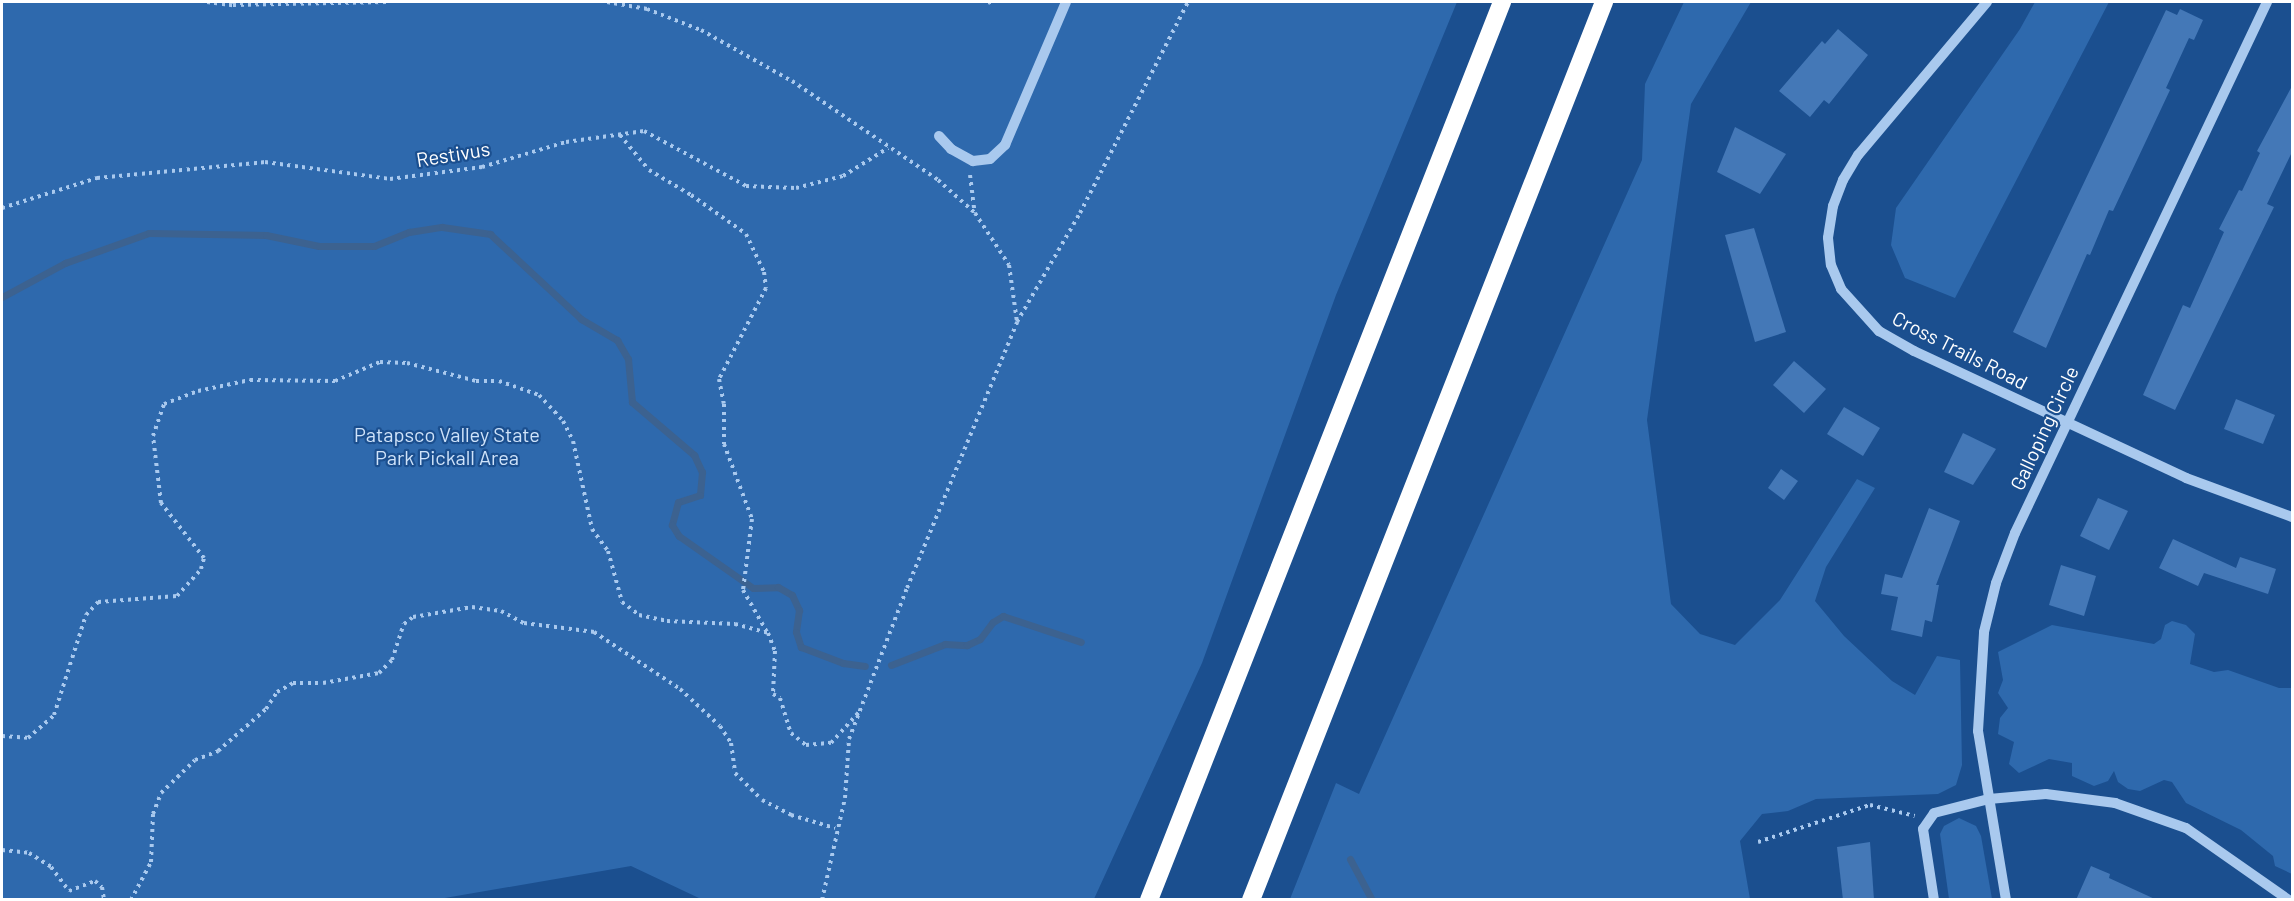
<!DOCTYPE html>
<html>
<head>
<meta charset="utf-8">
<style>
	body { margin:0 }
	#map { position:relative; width:2294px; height:901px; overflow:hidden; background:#1b4f8f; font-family:Barlow,sans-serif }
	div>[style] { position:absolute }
	.green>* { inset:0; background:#2e69ad }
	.stream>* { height:7px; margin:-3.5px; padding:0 3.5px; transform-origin:3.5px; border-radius:3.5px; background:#3c6290 }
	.building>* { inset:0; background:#4478b7 }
	.path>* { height:4px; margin-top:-2px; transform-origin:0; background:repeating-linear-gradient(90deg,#a9c9ee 0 3px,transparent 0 7.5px) }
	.minor>* { height:10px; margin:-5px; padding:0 5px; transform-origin:5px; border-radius:5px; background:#a9c9ee }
	.highway>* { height:18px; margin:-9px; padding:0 9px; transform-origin:9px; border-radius:9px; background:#fff }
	span { translate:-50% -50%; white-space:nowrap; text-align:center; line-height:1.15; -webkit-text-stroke:4.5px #1b4f8f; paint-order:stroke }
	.street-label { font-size:20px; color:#fff }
	.park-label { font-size:20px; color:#cfe3fa }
	.frame { position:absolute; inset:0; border:3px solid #fff; pointer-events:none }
</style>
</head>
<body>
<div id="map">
	<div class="green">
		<i style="clip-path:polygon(2px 2px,1457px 2px,1336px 295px,1202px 663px,1094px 899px,701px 899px,631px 866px,439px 899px,2px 900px)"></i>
		<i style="clip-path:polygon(1684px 2px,1751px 2px,1691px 104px,1647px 420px,1671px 604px,1700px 634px,1735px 645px,1780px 600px,1857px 479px,1875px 488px,1826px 567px,1815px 601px,1844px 636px,1892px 681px,1915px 695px,1937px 656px,1960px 660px,1962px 765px,1956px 785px,1938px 794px,1816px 799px,1788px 811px,1762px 814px,1740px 841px,1750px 899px,1290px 899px,1336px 783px,1359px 794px,1642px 160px,1645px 84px)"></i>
		<i style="clip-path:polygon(2035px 2px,2109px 2px,1955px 298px,1905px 278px,1891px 245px,1896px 208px,2020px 29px)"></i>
		<i style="clip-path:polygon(2172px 621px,2186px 625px,2195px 634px,2190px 664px,2214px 672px,2228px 670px,2279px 688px,2292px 688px,2292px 874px,2275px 866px,2273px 856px,2241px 830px,2186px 803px,2172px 782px,2164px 780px,2140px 791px,2128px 789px,2118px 782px,2114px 771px,2108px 781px,2094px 786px,2072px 776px,2072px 763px,2049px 759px,2019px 773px,2009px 764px,2014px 742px,1998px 734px,2000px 718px,2008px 708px,1998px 693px,2003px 680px,1998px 652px,2052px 625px,2154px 644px,2161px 639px,2165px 625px)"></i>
		<i style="clip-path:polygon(1959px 818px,1976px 826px,1981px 836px,1992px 899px,1949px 899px,1940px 834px,1944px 826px)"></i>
	</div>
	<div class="stream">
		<i style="left:2px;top:297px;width:72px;rotate:-28.4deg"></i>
		<i style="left:65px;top:263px;width:89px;rotate:-19.7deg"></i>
		<i style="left:149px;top:233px;width:117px;rotate:1deg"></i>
		<i style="left:266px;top:235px;width:54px;rotate:11.7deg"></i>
		<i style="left:319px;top:246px;width:55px"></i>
		<i style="left:374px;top:246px;width:38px;rotate:-22deg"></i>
		<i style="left:409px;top:232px;width:33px;rotate:-9deg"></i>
		<i style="left:442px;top:227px;width:49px;rotate:8.3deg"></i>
		<i style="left:490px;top:234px;width:125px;rotate:43deg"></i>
		<i style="left:581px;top:319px;width:42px;rotate:30.3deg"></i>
		<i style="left:617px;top:340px;width:22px;rotate:60deg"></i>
		<i style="left:628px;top:359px;width:43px;rotate:84.7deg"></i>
		<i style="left:632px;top:402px;width:82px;rotate:40.5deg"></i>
		<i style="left:694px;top:455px;width:19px;rotate:65deg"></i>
		<i style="left:702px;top:472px;width:23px;rotate:95deg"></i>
		<i style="left:700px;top:495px;width:23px;rotate:162deg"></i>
		<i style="left:678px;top:502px;width:24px;rotate:105deg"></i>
		<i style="left:672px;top:525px;width:13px;rotate:58deg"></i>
		<i style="left:679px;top:536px;width:90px;rotate:35.1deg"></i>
		<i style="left:753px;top:588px;width:25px;rotate:-2deg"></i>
		<i style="left:778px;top:587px;width:16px;rotate:30deg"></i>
		<i style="left:792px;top:595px;width:17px;rotate:65deg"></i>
		<i style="left:799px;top:610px;width:22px;rotate:98deg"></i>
		<i style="left:796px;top:632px;width:16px;rotate:72deg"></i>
		<i style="left:801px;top:647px;width:45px;rotate:20.9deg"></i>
		<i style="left:843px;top:663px;width:22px;rotate:8deg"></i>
		<i style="left:891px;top:665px;width:58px;rotate:-21.3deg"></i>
		<i style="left:945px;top:644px;width:22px;rotate:3deg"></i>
		<i style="left:967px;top:645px;width:14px;rotate:-25deg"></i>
		<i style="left:980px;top:639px;width:21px;rotate:-53deg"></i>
		<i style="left:993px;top:622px;width:12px;rotate:-31deg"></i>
		<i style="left:1003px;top:616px;width:82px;rotate:18.4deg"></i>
		<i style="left:1350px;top:859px;width:47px;rotate:61.8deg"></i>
	</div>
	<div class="building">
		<i style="clip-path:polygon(2180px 9px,2203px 20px,2194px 40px,2189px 38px,2166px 88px,2170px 90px,2113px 211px,2109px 210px,2090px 255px,2087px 254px,2046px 348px,2013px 332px,2166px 10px,2177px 15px)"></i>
		<i style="clip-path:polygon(1838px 29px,1868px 55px,1829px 104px,1824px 100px,1810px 117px,1779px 91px,1822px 41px,1825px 44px)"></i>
		<i style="clip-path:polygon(2292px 86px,2292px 152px,2267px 204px,2274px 207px,2175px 410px,2143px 395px,2183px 305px,2190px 308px,2224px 232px,2219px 229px,2239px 190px,2242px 191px,2260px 153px,2257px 151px)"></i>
		<i style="clip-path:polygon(1735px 127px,1786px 154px,1760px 194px,1717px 172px)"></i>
		<i style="clip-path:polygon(1754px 228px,1786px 332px,1755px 342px,1725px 235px)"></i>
		<i style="clip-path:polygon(1794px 361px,1826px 389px,1804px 413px,1773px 385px)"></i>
		<i style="clip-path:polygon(2236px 399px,2275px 415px,2263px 444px,2224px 429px)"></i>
		<i style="clip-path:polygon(1844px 407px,1880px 428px,1863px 456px,1827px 434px)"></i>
		<i style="clip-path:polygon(1963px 433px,1996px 449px,1973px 485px,1944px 472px)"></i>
		<i style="clip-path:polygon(1781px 469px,1798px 481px,1784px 500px,1768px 488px)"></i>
		<i style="clip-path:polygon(2098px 498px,2128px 511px,2109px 550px,2080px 536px)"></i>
		<i style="clip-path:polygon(1929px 508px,1960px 521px,1936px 585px,1939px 585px,1932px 622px,1925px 620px,1922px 637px,1891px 630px,1898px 597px,1881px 594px,1885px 574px,1902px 578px)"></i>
		<i style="clip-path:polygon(2173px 539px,2236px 568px,2240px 557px,2276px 569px,2268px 594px,2204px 573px,2198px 586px,2159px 568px)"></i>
		<i style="clip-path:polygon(2061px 565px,2096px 576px,2084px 616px,2049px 605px)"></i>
		<i style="clip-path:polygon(1870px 842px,1874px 900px,1843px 900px,1837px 847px)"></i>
		<i style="clip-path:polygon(2091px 866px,2110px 874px,2109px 878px,2157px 900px,2076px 900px)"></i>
	</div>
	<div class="path">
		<i style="left:207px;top:2px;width:26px;rotate:7deg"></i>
		<i style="left:233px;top:5px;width:154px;rotate:-1.1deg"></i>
		<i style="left:607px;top:2px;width:41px;rotate:9.9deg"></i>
		<i style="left:647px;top:9px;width:58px;rotate:21.3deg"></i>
		<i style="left:701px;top:30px;width:104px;rotate:29.3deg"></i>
		<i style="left:792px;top:81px;width:176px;rotate:34.1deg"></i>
		<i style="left:938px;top:180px;width:50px;rotate:41.7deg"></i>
		<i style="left:988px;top:2px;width:7px;rotate:16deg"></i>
		<i style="left:620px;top:135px;width:45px;rotate:50.4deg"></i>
		<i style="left:649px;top:170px;width:49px;rotate:30.8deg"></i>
		<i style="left:691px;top:195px;width:67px;rotate:35.3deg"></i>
		<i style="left:746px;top:234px;width:42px;rotate:64.7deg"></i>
		<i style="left:764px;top:272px;width:16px;rotate:83deg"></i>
		<i style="left:766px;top:288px;width:102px;rotate:117.3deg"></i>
		<i style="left:719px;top:379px;width:25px;rotate:79deg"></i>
		<i style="left:724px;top:404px;width:40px;rotate:90deg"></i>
		<i style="left:724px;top:444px;width:80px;rotate:69.5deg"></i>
		<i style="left:752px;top:519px;width:72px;rotate:97.2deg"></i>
		<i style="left:743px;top:590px;width:48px;rotate:60.3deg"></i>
		<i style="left:970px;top:175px;width:38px;rotate:83deg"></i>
		<i style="left:975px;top:213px;width:62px;rotate:56.8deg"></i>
		<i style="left:1009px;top:265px;width:58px;rotate:82deg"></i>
		<i style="left:2px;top:208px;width:100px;rotate:-17.5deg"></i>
		<i style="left:97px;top:178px;width:169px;rotate:-5.4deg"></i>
		<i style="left:265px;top:162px;width:126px;rotate:7.7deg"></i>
		<i style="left:390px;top:179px;width:93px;rotate:-7.4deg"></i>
		<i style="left:482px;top:167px;width:88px;rotate:-16.6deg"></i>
		<i style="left:566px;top:142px;width:79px;rotate:-8deg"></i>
		<i style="left:644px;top:131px;width:116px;rotate:28.3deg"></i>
		<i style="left:746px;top:186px;width:50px;rotate:2.3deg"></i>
		<i style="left:796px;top:188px;width:49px;rotate:-14.3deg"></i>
		<i style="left:843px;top:176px;width:53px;rotate:-31.9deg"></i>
		<i style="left:2px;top:736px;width:26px;rotate:4deg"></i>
		<i style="left:28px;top:738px;width:35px;rotate:-41deg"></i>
		<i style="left:54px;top:715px;width:105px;rotate:-72.3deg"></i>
		<i style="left:86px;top:615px;width:18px;rotate:-47deg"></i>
		<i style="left:98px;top:602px;width:79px;rotate:-4.3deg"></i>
		<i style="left:177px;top:596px;width:36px;rotate:-48deg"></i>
		<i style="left:201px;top:569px;width:11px;rotate:-75deg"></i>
		<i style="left:204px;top:558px;width:70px;rotate:-128deg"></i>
		<i style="left:161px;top:503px;width:67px;rotate:-96.8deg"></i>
		<i style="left:153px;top:436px;width:34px;rotate:-71deg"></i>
		<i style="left:164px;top:404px;width:36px;rotate:-21deg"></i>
		<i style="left:198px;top:391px;width:53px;rotate:-11.9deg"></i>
		<i style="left:250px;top:380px;width:85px;rotate:0.7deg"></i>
		<i style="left:335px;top:381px;width:49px;rotate:-22.9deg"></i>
		<i style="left:380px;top:362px;width:27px;rotate:2deg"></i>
		<i style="left:407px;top:363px;width:71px;rotate:14.6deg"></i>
		<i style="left:476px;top:381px;width:23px"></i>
		<i style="left:499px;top:381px;width:42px;rotate:19.3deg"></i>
		<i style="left:539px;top:395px;width:35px;rotate:47deg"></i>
		<i style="left:563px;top:421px;width:22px;rotate:63deg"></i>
		<i style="left:573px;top:441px;width:90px;rotate:77.8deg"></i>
		<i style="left:592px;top:529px;width:27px;rotate:54deg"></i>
		<i style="left:608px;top:551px;width:53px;rotate:74.6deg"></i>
		<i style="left:622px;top:602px;width:21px;rotate:37deg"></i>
		<i style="left:639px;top:615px;width:29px;rotate:12deg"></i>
		<i style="left:667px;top:621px;width:68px;rotate:2.5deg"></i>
		<i style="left:735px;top:624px;width:34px;rotate:15deg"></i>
		<i style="left:768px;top:633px;width:19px;rotate:69deg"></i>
		<i style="left:775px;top:651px;width:43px;rotate:92.7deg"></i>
		<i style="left:773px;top:694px;width:8px;rotate:30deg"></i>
		<i style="left:780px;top:698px;width:37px;rotate:73deg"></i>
		<i style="left:791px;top:733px;width:19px;rotate:39deg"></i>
		<i style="left:806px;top:745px;width:25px;rotate:-5deg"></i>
		<i style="left:831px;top:743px;width:42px;rotate:-47.9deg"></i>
		<i style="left:1758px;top:842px;width:118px;rotate:-18.3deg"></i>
		<i style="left:1870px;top:805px;width:46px;rotate:13.7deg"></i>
		<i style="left:2px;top:850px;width:27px;rotate:6deg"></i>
		<i style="left:29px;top:853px;width:26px;rotate:32deg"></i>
		<i style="left:51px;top:867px;width:30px;rotate:53deg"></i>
		<i style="left:69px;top:891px;width:28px;rotate:-21deg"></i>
		<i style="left:95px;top:881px;width:9px;rotate:41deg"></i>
		<i style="left:102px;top:887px;width:13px;rotate:81deg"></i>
		<i style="left:131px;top:900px;width:43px;rotate:-62.2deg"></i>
		<i style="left:151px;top:862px;width:48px;rotate:-87.6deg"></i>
		<i style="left:153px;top:814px;width:22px;rotate:-69deg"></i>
		<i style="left:161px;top:793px;width:47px;rotate:-44.1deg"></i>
		<i style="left:195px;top:760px;width:25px;rotate:-21deg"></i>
		<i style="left:218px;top:751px;width:64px;rotate:-41.2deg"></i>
		<i style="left:266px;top:709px;width:20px;rotate:-57deg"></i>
		<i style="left:277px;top:692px;width:18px;rotate:-29deg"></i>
		<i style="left:293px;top:683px;width:30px"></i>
		<i style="left:323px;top:683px;width:57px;rotate:-10.1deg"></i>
		<i style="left:379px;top:673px;width:18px;rotate:-45deg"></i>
		<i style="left:392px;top:660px;width:38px;rotate:-72deg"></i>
		<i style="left:404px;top:624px;width:11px;rotate:-38deg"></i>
		<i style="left:413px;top:617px;width:60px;rotate:-9.6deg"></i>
		<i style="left:472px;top:607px;width:29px;rotate:8deg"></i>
		<i style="left:501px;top:611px;width:26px;rotate:28deg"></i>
		<i style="left:524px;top:623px;width:71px;rotate:7.3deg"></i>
		<i style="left:594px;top:632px;width:103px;rotate:33.5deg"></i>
		<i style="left:680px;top:689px;width:54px;rotate:42.8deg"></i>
		<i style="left:720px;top:726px;width:20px;rotate:57deg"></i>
		<i style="left:731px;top:743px;width:30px;rotate:82deg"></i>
		<i style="left:735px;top:773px;width:38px;rotate:45deg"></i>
		<i style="left:762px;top:800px;width:33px;rotate:27deg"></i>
		<i style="left:791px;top:815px;width:46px;rotate:16.5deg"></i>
		<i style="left:822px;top:900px;width:105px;rotate:-77.3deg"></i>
		<i style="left:845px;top:798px;width:59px;rotate:-86.1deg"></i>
		<i style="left:849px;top:739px;width:162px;rotate:-69deg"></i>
		<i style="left:907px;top:588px;width:288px;rotate:-67.5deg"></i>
		<i style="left:1017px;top:322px;width:126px;rotate:-60deg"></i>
		<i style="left:1080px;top:213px;width:237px;rotate:-62.9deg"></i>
	</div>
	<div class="minor">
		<i style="left:1987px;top:2px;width:200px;rotate:130.1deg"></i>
		<i style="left:1858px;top:155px;width:29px;rotate:121deg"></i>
		<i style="left:1843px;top:180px;width:28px;rotate:111deg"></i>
		<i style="left:1833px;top:206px;width:32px;rotate:99deg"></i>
		<i style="left:1828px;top:238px;width:27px;rotate:84deg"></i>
		<i style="left:1831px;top:265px;width:26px;rotate:67deg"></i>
		<i style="left:1841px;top:289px;width:57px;rotate:47.9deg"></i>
		<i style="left:1879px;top:331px;width:40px;rotate:29.7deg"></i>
		<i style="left:1914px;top:351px;width:300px;rotate:25deg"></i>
		<i style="left:2186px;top:478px;width:113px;rotate:20.2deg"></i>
		<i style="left:939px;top:136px;width:18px;rotate:47deg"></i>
		<i style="left:951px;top:149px;width:25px;rotate:29deg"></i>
		<i style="left:973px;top:161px;width:17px;rotate:-7deg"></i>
		<i style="left:990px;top:159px;width:21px;rotate:-43deg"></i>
		<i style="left:1005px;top:145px;width:155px;rotate:-66.9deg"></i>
		<i style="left:1934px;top:900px;width:72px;rotate:-98.8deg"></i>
		<i style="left:1923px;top:829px;width:19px;rotate:-55deg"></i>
		<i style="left:1934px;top:813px;width:57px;rotate:-14.3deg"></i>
		<i style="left:1989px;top:799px;width:57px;rotate:-5deg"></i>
		<i style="left:2046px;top:794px;width:70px;rotate:7.4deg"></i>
		<i style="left:2115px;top:803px;width:75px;rotate:19.4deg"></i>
		<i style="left:2186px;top:828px;width:126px;rotate:35deg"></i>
		<i style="left:2006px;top:900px;width:171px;rotate:-99.4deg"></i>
		<i style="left:1978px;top:731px;width:99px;rotate:-86.5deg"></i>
		<i style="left:1984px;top:632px;width:50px;rotate:-76.2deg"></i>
		<i style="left:1996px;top:583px;width:53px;rotate:-69.2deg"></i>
		<i style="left:2015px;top:533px;width:588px;rotate:-64.61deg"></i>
	</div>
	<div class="highway">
		<i style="left:1149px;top:900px;width:965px;rotate:-68.54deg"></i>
		<i style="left:1251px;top:900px;width:965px;rotate:-68.54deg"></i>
	</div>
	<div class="street-label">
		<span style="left:453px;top:154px;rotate:-9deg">Restivus</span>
		<span style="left:1960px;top:350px;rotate:27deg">Cross Trails Road</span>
		<span style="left:2044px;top:428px;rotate:-65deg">Galloping Circle</span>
	</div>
	<div class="park-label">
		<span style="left:447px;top:446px">Patapsco Valley State<br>Park Pickall Area</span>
	</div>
	<div class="frame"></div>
</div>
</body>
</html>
